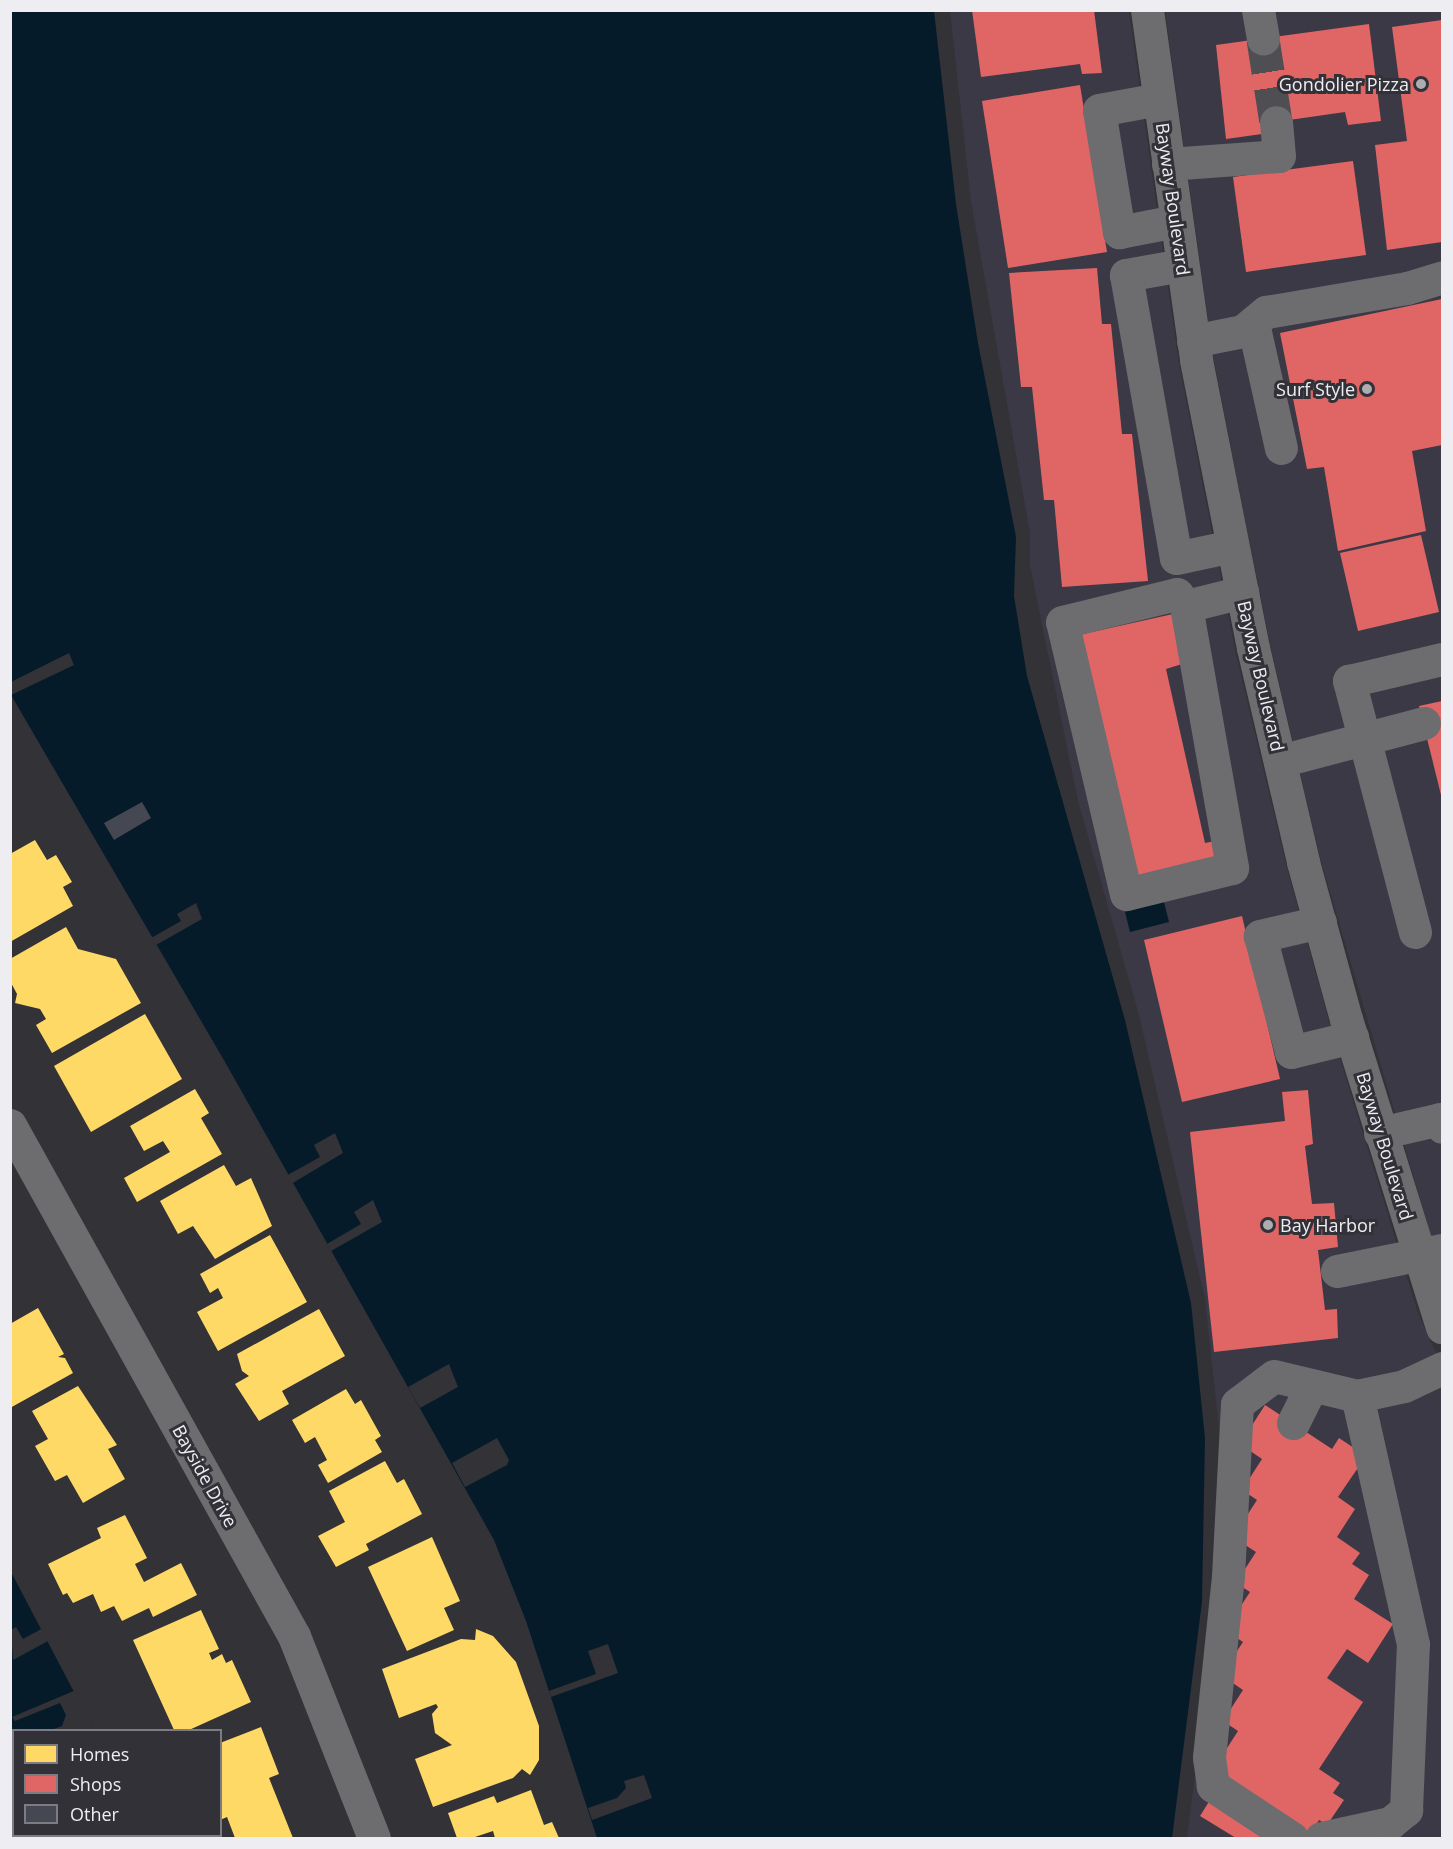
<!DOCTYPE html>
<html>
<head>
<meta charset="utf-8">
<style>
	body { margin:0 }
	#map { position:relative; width:1453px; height:1849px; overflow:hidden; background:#333237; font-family:"Open Sans",sans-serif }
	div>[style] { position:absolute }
	.built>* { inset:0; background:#3b3945 }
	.water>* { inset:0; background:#051b2a }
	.pier>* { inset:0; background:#333237 }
	.homes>* { inset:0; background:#ffd966 }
	.shops>* { inset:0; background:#e06666 }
	.building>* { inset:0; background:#454852 }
	.minor-tunnel>* { height:33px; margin-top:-16.5px; transform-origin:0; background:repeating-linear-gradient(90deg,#4f4e53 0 33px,transparent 0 49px) }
	.minor>* { height:33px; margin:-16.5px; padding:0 16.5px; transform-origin:16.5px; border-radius:16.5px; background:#6d6c6e }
	.dots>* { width:16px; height:16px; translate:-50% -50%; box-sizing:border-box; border:3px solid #323138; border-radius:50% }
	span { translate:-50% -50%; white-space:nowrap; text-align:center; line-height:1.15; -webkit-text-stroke:6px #323138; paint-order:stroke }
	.poi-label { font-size:18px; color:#eeedf2 }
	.right { translate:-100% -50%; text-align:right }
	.left { translate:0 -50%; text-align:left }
	.street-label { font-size:18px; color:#eeedf2 }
	.frame { position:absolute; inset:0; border:12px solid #eeedf2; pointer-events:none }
	.legend { position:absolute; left:12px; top:1729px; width:210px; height:108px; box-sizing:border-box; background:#323138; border:2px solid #7d7c82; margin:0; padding:8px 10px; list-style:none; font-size:18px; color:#eeedf2 }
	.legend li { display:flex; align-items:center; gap:12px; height:30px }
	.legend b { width:30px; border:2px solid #7d7c82 }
</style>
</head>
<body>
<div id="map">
	<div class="built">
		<i style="clip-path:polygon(950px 11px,1129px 11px,1179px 364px,1236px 654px,1287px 868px,1330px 1025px,1418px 1313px,1442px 1366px,1442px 1838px,1187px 1838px,1217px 1603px,1220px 1437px,1205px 1299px,1139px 1015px,1078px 801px,1030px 565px,1030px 533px,971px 201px)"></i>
		<i style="clip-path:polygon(1165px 11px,1442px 11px,1442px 1274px,1320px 858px,1270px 644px,1213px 356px)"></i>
	</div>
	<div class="water">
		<i style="clip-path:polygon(11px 11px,934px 11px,956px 204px,978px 343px,1016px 537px,1014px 596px,1027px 676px,1125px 1020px,1191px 1303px,1205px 1438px,1202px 1602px,1172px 1838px,597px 1838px,526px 1621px,494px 1540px,225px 1062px,11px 695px)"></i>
		<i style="clip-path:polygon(1164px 902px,1169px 922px,1130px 932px,1125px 912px)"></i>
		<i style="clip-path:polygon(10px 1570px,94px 1730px,14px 1730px,14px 1836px,137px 1838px,11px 1838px)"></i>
	</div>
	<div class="pier">
		<i style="clip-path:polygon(69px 653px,74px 665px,11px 695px,11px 682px)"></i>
		<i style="clip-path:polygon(196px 903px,202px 919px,156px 945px,151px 938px,181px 921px,177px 914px)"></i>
		<i style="clip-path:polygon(335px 1133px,343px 1153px,291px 1184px,286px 1176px,320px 1157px,314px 1145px)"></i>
		<i style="clip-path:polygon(373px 1200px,382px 1222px,331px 1251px,327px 1244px,361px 1224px,354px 1212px)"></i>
		<i style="clip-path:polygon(449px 1364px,458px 1387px,420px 1408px,408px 1387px)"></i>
		<i style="clip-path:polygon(497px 1438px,509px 1460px,507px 1465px,465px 1487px,452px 1463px)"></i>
		<i style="clip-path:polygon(16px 1627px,23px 1639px,43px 1628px,50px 1640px,13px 1660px,11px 1630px)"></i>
		<i style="clip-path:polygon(608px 1644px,618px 1673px,551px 1697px,549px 1691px,596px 1674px,588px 1651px)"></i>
		<i style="clip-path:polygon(76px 1690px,94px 1730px,51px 1730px,62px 1726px,66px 1715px,60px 1703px,15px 1721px,12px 1717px)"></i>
		<i style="clip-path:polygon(644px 1775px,652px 1798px,592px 1820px,588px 1808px,617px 1798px,626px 1788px,624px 1781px)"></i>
	</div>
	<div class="homes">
		<i style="clip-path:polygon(35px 840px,47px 860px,56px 855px,72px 882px,63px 887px,73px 906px,10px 942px,10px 854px)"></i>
		<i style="clip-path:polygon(66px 927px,78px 949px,116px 959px,141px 1003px,52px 1053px,36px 1025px,46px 1019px,40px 1009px,15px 1003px,17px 994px,10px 981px,10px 959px)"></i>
		<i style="clip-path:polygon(145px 1014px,182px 1079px,91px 1132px,54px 1066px)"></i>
		<i style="clip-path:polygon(195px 1089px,209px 1113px,201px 1118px,222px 1154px,137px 1202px,124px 1178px,170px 1152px,163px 1141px,144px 1151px,130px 1126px)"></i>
		<i style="clip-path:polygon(224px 1165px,236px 1186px,251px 1178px,272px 1226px,215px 1259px,193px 1226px,178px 1234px,160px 1201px)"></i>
		<i style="clip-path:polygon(270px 1235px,307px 1302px,218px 1351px,197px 1312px,223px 1298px,218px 1288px,210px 1293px,200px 1274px)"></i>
		<i style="clip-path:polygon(38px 1308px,64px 1354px,58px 1357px,65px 1358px,73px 1373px,10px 1408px,10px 1324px)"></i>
		<i style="clip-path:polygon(319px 1309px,345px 1356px,282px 1391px,289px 1404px,259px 1421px,235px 1384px,249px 1376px,242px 1371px,237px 1354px)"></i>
		<i style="clip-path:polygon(78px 1386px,117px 1445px,108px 1449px,125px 1479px,83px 1503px,67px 1475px,55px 1481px,35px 1446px,48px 1439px,32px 1411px)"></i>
		<i style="clip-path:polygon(346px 1389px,355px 1404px,361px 1400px,381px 1436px,375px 1440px,382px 1452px,328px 1483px,318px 1465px,327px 1460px,315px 1437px,305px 1443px,292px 1420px)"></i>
		<i style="clip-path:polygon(385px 1461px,397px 1483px,404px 1479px,422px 1514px,366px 1544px,369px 1550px,336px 1567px,318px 1536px,345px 1522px,329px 1491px)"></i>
		<i style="clip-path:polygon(125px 1515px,147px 1558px,135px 1564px,144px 1582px,181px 1563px,197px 1595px,153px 1617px,149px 1608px,122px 1621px,114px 1606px,101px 1612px,93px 1594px,73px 1603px,67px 1593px,63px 1595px,48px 1564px,101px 1538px,97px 1528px)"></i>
		<i style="clip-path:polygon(432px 1537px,460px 1601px,444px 1608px,454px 1630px,407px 1651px,368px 1567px)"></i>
		<i style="clip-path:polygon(201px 1610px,219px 1649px,209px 1653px,212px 1660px,222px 1654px,226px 1663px,232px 1660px,251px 1702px,189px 1730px,174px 1730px,133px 1640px)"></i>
		<i style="clip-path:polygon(476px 1629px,493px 1636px,516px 1662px,539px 1726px,539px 1760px,530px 1775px,522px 1769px,513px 1778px,433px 1807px,415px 1759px,452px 1745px,435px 1733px,432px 1714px,438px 1707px,436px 1704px,399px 1718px,382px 1669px,461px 1639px,475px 1640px)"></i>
		<i style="clip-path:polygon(261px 1727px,279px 1774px,269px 1778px,293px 1838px,235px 1838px,227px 1817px,220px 1820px,220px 1743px)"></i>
		<i style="clip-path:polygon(531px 1790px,544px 1825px,552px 1822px,559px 1838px,495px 1838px,493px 1831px,472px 1838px,457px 1838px,448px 1813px,494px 1796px,497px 1803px)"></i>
	</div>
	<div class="shops">
		<i style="clip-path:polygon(972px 10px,1094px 10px,1102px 73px,1082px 74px,1080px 64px,981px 77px)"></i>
		<i style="clip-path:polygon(1442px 20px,1442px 242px,1387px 250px,1375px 145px,1407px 141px,1392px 27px)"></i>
		<i style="clip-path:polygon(1369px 24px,1381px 121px,1348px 125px,1345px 112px,1261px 124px,1262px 134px,1226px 139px,1216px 45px)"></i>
		<i style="clip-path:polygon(1080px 85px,1107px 252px,1008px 268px,982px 101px)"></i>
		<i style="clip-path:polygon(1353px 161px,1366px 255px,1246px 272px,1233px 177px)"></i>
		<i style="clip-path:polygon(1097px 268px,1102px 324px,1111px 324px,1122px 434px,1132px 434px,1148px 581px,1062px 587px,1054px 500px,1044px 500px,1032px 387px,1021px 387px,1009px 273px)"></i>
		<i style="clip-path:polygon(1442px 299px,1442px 445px,1412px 451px,1426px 531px,1338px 551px,1324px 467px,1307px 469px,1280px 333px)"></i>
		<i style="clip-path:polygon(1421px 535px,1439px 612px,1358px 631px,1340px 553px)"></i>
		<i style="clip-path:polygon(1173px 614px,1182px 664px,1166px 669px,1205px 843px,1220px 840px,1223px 862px,1129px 882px,1074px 636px)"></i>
		<i style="clip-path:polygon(1442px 701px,1442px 799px,1419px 706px)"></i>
		<i style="clip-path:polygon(1242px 916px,1280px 1079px,1182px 1102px,1144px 940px)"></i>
		<i style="clip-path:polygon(1308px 1090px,1313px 1144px,1305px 1146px,1312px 1204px,1334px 1203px,1338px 1247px,1318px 1250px,1325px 1310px,1337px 1309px,1338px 1338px,1214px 1352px,1190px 1132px,1285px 1121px,1282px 1092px)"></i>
		<i style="clip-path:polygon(1265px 1405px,1332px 1449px,1339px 1438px,1366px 1456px,1338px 1497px,1355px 1509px,1337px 1537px,1360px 1553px,1352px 1564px,1369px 1575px,1354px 1599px,1393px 1624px,1368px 1663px,1347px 1649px,1327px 1678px,1363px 1702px,1319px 1769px,1340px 1783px,1333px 1793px,1344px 1800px,1327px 1825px,1319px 1820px,1310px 1834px,1213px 1770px,1238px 1731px,1223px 1721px,1243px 1690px,1221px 1675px,1243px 1642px,1225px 1630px,1250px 1592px,1236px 1583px,1256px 1552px,1233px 1537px,1257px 1500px,1242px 1490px,1262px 1459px,1240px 1444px)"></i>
		<i style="clip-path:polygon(1210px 1800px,1271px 1838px,1236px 1838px,1200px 1816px)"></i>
	</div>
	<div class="building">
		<i style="clip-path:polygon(142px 802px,151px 818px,114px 840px,104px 823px)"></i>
	</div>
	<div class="minor-tunnel">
		<i style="left:1263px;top:39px;width:84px;rotate:81.1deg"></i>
	</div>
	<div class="minor">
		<i style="left:1147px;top:10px;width:353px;rotate:82deg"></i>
		<i style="left:1196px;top:360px;width:294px;rotate:78.8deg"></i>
		<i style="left:1253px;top:648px;width:220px;rotate:76.8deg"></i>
		<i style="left:1303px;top:862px;width:163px;rotate:74.7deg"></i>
		<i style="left:1346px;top:1019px;width:323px;rotate:72.7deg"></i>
		<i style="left:1258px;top:10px;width:29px;rotate:80deg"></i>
		<i style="left:1159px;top:99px;width:61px;rotate:169.6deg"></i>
		<i style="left:1099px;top:110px;width:124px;rotate:80.7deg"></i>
		<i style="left:1119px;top:232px;width:58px;rotate:-10.9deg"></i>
		<i style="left:1168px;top:164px;width:111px;rotate:-4.1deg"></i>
		<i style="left:1279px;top:156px;width:34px;rotate:-95deg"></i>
		<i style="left:1182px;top:265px;width:57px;rotate:169.9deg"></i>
		<i style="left:1126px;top:275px;width:287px;rotate:80deg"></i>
		<i style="left:1176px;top:558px;width:57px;rotate:-12.1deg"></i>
		<i style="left:1253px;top:323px;width:128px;rotate:77.4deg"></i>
		<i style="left:1193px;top:341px;width:51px;rotate:-11.3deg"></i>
		<i style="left:1243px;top:331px;width:30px;rotate:-40deg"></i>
		<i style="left:1266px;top:312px;width:143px;rotate:-9.7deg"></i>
		<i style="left:1407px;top:288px;width:37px;rotate:-17deg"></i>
		<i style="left:1177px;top:594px;width:15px;rotate:53deg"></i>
		<i style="left:1186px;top:606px;width:266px;rotate:80deg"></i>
		<i style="left:1232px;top:868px;width:109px;rotate:166.2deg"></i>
		<i style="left:1126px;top:894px;width:279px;rotate:-103.2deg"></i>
		<i style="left:1062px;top:622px;width:118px;rotate:-13.7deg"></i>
		<i style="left:1186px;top:606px;width:58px;rotate:-14deg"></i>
		<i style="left:1280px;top:761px;width:149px;rotate:-14.8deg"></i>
		<i style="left:1320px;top:922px;width:62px;rotate:166.9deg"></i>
		<i style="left:1260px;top:936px;width:120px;rotate:75deg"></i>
		<i style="left:1291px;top:1052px;width:63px;rotate:-13.8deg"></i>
		<i style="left:1415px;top:932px;width:260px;rotate:-104.7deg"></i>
		<i style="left:1349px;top:681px;width:96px;rotate:-13.3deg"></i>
		<i style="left:10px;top:1125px;width:585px;rotate:60.94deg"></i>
		<i style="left:294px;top:1636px;width:217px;rotate:68.4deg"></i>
		<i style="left:1380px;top:1133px;width:62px;rotate:-13.1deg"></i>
		<i style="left:1440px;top:1119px;width:8px;rotate:76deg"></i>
		<i style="left:1337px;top:1271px;width:107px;rotate:-11.3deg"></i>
		<i style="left:1293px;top:1423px;width:42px;rotate:-63.4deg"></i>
		<i style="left:1292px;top:1838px;width:95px;rotate:-146.6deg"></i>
		<i style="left:1213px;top:1786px;width:29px;rotate:-98deg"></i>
		<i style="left:1209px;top:1757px;width:182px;rotate:-84deg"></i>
		<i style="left:1228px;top:1576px;width:172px;rotate:-87deg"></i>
		<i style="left:1237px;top:1404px;width:46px;rotate:-37.1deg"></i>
		<i style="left:1274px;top:1376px;width:85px;rotate:13.5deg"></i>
		<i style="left:1357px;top:1396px;width:48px;rotate:-12deg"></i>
		<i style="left:1404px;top:1386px;width:42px;rotate:-25.3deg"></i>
		<i style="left:1321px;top:1838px;width:71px;rotate:-12.3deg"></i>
		<i style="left:1390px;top:1823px;width:21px;rotate:-39deg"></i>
		<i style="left:1406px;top:1810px;width:166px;rotate:-87.6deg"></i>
		<i style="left:1413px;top:1644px;width:254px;rotate:-102.7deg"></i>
	</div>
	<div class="dots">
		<i style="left:1421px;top:84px;background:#adacb1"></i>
		<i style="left:1367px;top:389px;background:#adacb1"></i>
		<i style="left:1268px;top:1225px;background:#adacb1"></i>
	</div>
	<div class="poi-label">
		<span class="right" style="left:1409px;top:84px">Gondolier Pizza</span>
		<span class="right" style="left:1355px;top:389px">Surf Style</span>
		<span class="left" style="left:1280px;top:1225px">Bay Harbor</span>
	</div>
	<div class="street-label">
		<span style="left:1173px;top:199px;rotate:82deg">Bayway Boulevard</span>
		<span style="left:1261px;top:676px;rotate:77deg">Bayway Boulevard</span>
		<span style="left:1385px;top:1146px;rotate:73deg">Bayway Boulevard</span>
		<span style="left:205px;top:1476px;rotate:61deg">Bayside Drive</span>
	</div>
	<div class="frame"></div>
	<ul class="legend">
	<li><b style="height:16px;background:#ffd966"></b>Homes</li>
	<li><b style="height:16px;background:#e06666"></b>Shops</li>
	<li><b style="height:16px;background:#454852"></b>Other</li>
	</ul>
</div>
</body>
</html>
